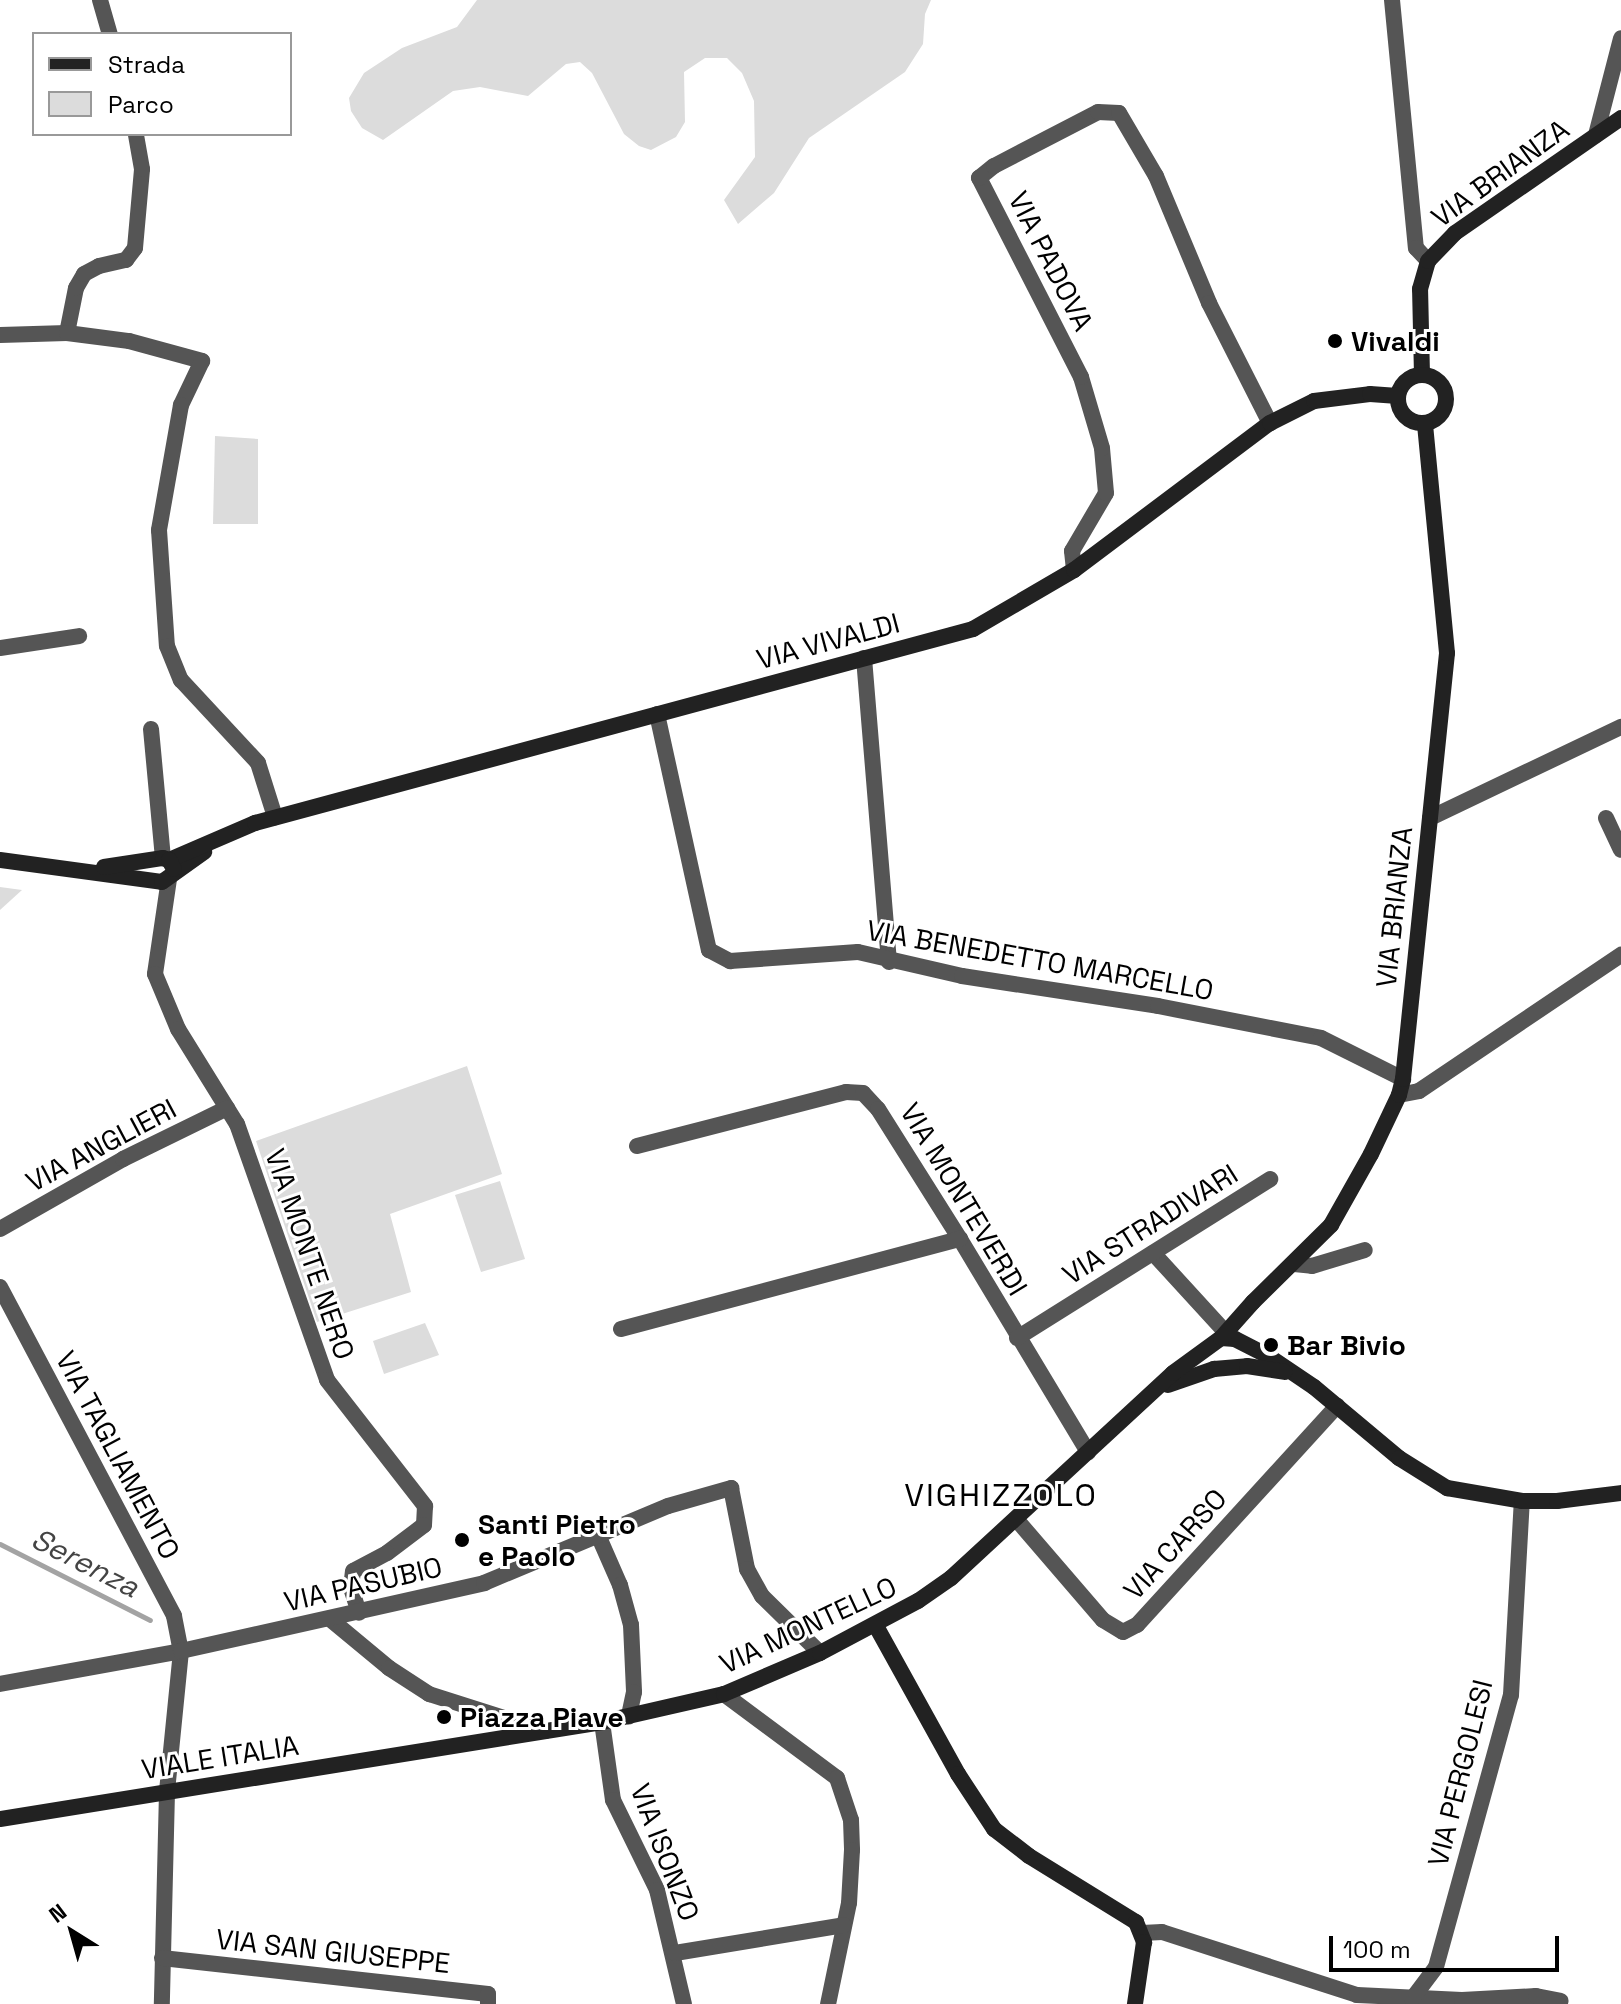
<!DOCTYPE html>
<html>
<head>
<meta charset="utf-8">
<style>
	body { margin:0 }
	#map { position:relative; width:1621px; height:2004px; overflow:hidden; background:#fff; font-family:"Space Grotesk",sans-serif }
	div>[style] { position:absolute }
	.green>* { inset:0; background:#dcdcdc }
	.stream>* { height:5px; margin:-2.5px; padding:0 2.5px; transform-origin:2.5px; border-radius:2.5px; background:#a3a3a3 }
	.street>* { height:16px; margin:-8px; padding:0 8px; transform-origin:8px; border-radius:8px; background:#555 }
	.secondary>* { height:16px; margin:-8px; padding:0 8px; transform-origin:8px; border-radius:8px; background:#222 }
	.secondary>.ring { margin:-8px; padding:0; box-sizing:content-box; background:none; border:16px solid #222; border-radius:50% }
	.dots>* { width:22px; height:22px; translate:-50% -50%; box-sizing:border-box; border:4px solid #fff; border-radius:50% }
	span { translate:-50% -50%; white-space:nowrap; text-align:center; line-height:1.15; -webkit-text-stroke:6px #fff; paint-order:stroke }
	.street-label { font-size:28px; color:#000 }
	.poi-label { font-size:28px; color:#000; font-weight:700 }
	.left { translate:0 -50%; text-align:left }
	.water-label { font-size:30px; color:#444; font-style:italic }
	.quarter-label { font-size:32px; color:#000; letter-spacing:2px }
	.legend { position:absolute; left:32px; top:32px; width:260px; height:104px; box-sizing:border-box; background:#fff; border:2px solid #999; margin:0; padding:10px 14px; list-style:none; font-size:24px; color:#000 }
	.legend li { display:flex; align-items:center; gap:16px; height:40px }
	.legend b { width:40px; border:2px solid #999 }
	.north { position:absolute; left:32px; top:1892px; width:80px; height:80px; -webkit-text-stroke:6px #fff; paint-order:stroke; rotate:323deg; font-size:22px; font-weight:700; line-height:32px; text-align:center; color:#000 }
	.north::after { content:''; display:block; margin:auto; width:28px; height:36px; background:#000; clip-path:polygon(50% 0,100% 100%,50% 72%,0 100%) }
	.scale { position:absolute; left:1329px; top:1936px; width:230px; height:36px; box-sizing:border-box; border:4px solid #000; border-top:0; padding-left:10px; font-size:24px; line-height:28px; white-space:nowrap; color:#000; -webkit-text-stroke:6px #fff; paint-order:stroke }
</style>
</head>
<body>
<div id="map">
	<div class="green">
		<i style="clip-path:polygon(477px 0,931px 0,925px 14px,923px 44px,905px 72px,809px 138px,774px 193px,738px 224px,724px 200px,755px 157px,754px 101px,742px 73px,727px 58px,705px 58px,684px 72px,685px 122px,676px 137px,651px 150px,639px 146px,624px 134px,592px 73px,580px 62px,566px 64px,528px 96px,480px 87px,453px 91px,383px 140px,362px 128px,351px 111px,349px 98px,364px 73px,402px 48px,457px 27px)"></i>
		<i style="clip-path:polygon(215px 436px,258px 439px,258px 524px,213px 524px)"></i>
		<i style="clip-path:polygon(0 887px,22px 890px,0 910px)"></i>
		<i style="clip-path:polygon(467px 1066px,502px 1174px,390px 1214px,411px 1292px,317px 1322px,256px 1141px)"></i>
		<i style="clip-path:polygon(500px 1181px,525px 1259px,481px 1272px,455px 1195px)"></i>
		<i style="clip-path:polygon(425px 1323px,439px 1355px,384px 1374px,373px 1341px)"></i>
	</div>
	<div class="stream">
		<i style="left:0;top:1544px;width:168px;rotate:26.9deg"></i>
	</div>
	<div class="street">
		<i style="left:100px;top:0;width:35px;rotate:74deg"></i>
		<i style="left:1392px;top:0;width:249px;rotate:84.5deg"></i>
		<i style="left:1416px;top:248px;width:18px;rotate:47deg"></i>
		<i style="left:1596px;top:135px;width:100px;rotate:-75.5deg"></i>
		<i style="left:67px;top:333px;width:46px;rotate:-78.7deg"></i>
		<i style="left:76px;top:288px;width:16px;rotate:-60deg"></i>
		<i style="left:84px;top:274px;width:17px;rotate:-28deg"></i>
		<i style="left:99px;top:266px;width:28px;rotate:-13deg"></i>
		<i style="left:126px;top:260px;width:15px;rotate:-53deg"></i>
		<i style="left:135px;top:248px;width:79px;rotate:-84.9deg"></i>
		<i style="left:142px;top:169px;width:36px;rotate:-100deg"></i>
		<i style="left:0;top:335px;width:67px;rotate:-1.7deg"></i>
		<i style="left:67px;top:333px;width:63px;rotate:7.4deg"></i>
		<i style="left:129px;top:341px;width:76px;rotate:15.3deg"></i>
		<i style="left:202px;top:361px;width:49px;rotate:115.5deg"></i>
		<i style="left:181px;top:405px;width:127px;rotate:100deg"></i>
		<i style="left:159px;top:530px;width:116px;rotate:86.1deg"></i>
		<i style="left:167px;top:646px;width:37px;rotate:68deg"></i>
		<i style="left:181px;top:680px;width:113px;rotate:47.1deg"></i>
		<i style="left:258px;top:763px;width:57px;rotate:72.5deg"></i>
		<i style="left:1074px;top:570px;width:19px;rotate:-96deg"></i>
		<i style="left:1072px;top:551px;width:67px;rotate:-59.6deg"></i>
		<i style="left:1106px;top:493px;width:45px;rotate:-95.1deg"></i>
		<i style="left:1102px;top:448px;width:74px;rotate:-106.5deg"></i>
		<i style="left:1081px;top:377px;width:224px;rotate:-117.1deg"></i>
		<i style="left:979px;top:178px;width:19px;rotate:-39deg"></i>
		<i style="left:994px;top:166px;width:117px;rotate:-27.4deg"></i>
		<i style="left:1098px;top:112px;width:21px;rotate:3deg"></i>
		<i style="left:1119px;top:113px;width:73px;rotate:59.6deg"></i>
		<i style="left:1156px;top:176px;width:138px;rotate:67.3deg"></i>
		<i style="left:1209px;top:303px;width:135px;rotate:63.1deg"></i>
		<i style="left:0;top:648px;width:80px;rotate:-8.6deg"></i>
		<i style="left:864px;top:658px;width:305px;rotate:85.3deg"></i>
		<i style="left:657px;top:714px;width:242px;rotate:77.6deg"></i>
		<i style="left:709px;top:950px;width:24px;rotate:28deg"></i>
		<i style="left:730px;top:961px;width:128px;rotate:-4deg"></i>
		<i style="left:858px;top:952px;width:107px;rotate:13deg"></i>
		<i style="left:962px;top:976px;width:198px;rotate:8.7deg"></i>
		<i style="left:1158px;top:1006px;width:166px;rotate:11.1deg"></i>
		<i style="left:1321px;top:1038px;width:92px;rotate:26.6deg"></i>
		<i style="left:151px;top:729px;width:130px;rotate:84.7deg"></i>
		<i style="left:1430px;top:818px;width:212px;rotate:-25.5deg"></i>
		<i style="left:1606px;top:818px;width:35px;rotate:65deg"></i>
		<i style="left:169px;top:879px;width:96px;rotate:98.4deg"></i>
		<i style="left:155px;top:974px;width:60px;rotate:67.3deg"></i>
		<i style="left:178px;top:1029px;width:112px;rotate:58.2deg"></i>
		<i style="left:237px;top:1124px;width:271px;rotate:70.6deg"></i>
		<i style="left:327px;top:1380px;width:160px;rotate:52.1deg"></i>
		<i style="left:425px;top:1506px;width:19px;rotate:93deg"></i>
		<i style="left:424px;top:1525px;width:46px;rotate:142.9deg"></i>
		<i style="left:387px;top:1553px;width:38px;rotate:152deg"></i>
		<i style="left:353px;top:1571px;width:17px;rotate:97deg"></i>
		<i style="left:351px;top:1588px;width:26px;rotate:72deg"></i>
		<i style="left:1399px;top:1095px;width:20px;rotate:-11deg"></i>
		<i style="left:1419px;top:1091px;width:244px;rotate:-34deg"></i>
		<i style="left:637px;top:1146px;width:216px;rotate:-14.5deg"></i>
		<i style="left:846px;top:1092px;width:17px;rotate:3deg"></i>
		<i style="left:863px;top:1093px;width:22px;rotate:47deg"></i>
		<i style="left:878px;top:1109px;width:154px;rotate:57.8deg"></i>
		<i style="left:960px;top:1239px;width:249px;rotate:59deg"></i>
		<i style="left:0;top:1229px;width:142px;rotate:-29.6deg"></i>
		<i style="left:123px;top:1159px;width:116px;rotate:-26.1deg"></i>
		<i style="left:1153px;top:1253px;width:115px;rotate:47.5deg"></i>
		<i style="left:1294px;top:1264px;width:18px;rotate:6deg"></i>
		<i style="left:1312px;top:1266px;width:55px;rotate:-16.8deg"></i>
		<i style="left:0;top:1287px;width:372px;rotate:62.1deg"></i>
		<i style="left:174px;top:1616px;width:36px;rotate:79deg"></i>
		<i style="left:181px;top:1651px;width:142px;rotate:95.7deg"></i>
		<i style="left:167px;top:1792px;width:212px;rotate:91.4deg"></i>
		<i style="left:621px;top:1329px;width:351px;rotate:-14.9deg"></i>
		<i style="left:1017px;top:1338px;width:299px;rotate:-32.1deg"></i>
		<i style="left:1016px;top:1519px;width:133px;rotate:49.3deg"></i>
		<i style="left:1103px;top:1620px;width:23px;rotate:31deg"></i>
		<i style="left:1123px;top:1632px;width:16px;rotate:-27deg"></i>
		<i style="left:1137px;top:1625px;width:297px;rotate:-47.6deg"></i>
		<i style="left:598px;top:1535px;width:55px;rotate:66.3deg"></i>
		<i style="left:620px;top:1585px;width:41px;rotate:74.6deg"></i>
		<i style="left:631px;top:1625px;width:67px;rotate:87.4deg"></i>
		<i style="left:634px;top:1692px;width:25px;rotate:102deg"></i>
		<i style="left:330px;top:1619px;width:77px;rotate:39.7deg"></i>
		<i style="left:389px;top:1668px;width:48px;rotate:33deg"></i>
		<i style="left:429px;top:1694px;width:122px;rotate:17.7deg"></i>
		<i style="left:0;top:1684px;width:184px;rotate:-10.3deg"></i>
		<i style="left:181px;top:1651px;width:311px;rotate:-12.6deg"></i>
		<i style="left:484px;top:1583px;width:199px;rotate:-22.7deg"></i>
		<i style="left:668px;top:1506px;width:66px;rotate:-15.9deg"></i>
		<i style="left:731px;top:1488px;width:83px;rotate:78.8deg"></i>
		<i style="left:747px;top:1569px;width:31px;rotate:61deg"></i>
		<i style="left:762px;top:1596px;width:81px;rotate:44.5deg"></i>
		<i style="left:724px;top:1694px;width:141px;rotate:36.6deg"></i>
		<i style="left:837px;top:1778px;width:44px;rotate:71.6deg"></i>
		<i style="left:851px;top:1820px;width:30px;rotate:88deg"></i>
		<i style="left:852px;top:1850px;width:53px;rotate:93.2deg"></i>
		<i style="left:849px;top:1903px;width:103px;rotate:101.7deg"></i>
		<i style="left:602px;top:1722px;width:79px;rotate:82deg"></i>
		<i style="left:613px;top:1800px;width:100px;rotate:63.9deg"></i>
		<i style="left:657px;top:1890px;width:117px;rotate:76.7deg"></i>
		<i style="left:1142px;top:1933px;width:20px;rotate:-3deg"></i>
		<i style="left:1162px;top:1932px;width:205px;rotate:17.9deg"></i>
		<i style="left:1357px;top:1995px;width:105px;rotate:2.7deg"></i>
		<i style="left:1462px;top:2000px;width:74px;rotate:-3.1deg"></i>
		<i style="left:1536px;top:1996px;width:25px;rotate:11deg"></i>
		<i style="left:675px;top:1953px;width:171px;rotate:-9.4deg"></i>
		<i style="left:162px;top:1958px;width:328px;rotate:6.3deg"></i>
		<i style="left:488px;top:1994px;width:10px;rotate:90deg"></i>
		<i style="left:1412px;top:1999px;width:40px;rotate:-53deg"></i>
		<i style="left:1436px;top:1967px;width:282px;rotate:-74.6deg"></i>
		<i style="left:1511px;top:1695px;width:194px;rotate:-86.8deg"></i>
	</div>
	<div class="secondary">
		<i style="left:1422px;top:375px;width:86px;rotate:-91.3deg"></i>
		<i style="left:1420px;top:289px;width:29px;rotate:-74deg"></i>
		<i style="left:1428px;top:261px;width:39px;rotate:-46deg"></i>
		<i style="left:1455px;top:233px;width:202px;rotate:-34.7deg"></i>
		<i class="ring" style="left:1398px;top:375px;width:32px;height:32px"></i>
		<i style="left:0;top:860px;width:163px;rotate:7.7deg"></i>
		<i style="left:162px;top:882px;width:52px;rotate:-35.5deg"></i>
		<i style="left:169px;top:860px;width:94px;rotate:-23.3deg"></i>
		<i style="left:255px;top:823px;width:744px;rotate:-15.12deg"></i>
		<i style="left:973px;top:629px;width:117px;rotate:-30.3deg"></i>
		<i style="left:1074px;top:570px;width:245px;rotate:-36.9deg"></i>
		<i style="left:1270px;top:423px;width:49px;rotate:-26.6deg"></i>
		<i style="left:1314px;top:401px;width:56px;rotate:-7.1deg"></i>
		<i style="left:1370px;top:394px;width:28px;rotate:4deg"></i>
		<i style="left:104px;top:867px;width:60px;rotate:-8.7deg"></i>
		<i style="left:163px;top:858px;width:6px;rotate:18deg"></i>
		<i style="left:169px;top:860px;width:10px;rotate:61deg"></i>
		<i style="left:1221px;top:1338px;width:14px;rotate:4deg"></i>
		<i style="left:1235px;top:1339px;width:37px;rotate:27deg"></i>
		<i style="left:1268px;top:1356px;width:55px;rotate:34deg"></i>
		<i style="left:1314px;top:1387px;width:111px;rotate:39.9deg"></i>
		<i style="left:1399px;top:1458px;width:57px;rotate:32deg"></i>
		<i style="left:1447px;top:1488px;width:76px;rotate:9.8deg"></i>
		<i style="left:1522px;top:1501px;width:35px"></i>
		<i style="left:1557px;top:1501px;width:64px;rotate:-7.1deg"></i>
		<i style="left:1168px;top:1385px;width:49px;rotate:-19.2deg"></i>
		<i style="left:1214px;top:1369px;width:33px;rotate:-5deg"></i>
		<i style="left:1247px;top:1366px;width:38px;rotate:9deg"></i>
		<i style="left:876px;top:1626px;width:169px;rotate:61deg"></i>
		<i style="left:958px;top:1774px;width:66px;rotate:56.8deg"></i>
		<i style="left:994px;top:1829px;width:44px;rotate:37.6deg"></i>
		<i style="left:1029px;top:1856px;width:126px;rotate:31.7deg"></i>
		<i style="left:1136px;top:1922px;width:22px;rotate:68deg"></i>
		<i style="left:1144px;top:1942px;width:63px;rotate:98.3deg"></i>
		<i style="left:0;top:1819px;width:610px;rotate:-9.15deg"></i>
		<i style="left:602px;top:1722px;width:125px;rotate:-12.9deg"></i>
		<i style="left:724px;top:1694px;width:104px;rotate:-23.1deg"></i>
		<i style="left:820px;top:1653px;width:111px;rotate:-28deg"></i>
		<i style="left:918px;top:1601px;width:40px;rotate:-34.9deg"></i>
		<i style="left:951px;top:1578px;width:302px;rotate:-42.7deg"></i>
		<i style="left:1173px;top:1373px;width:59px;rotate:-36.1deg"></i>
		<i style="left:1221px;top:1338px;width:48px;rotate:-48.4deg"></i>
		<i style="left:1253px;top:1302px;width:110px;rotate:-44.6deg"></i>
		<i style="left:1331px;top:1225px;width:81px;rotate:-60.6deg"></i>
		<i style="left:1371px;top:1154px;width:65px;rotate:-64.6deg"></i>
		<i style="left:1399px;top:1095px;width:16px;rotate:-76deg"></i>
		<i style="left:1403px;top:1079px;width:428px;rotate:-84.1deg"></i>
		<i style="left:1447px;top:653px;width:231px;rotate:-95.5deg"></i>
	</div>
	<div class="dots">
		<i style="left:1335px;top:341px;background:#000"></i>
		<i style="left:1271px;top:1345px;background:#000"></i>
		<i style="left:462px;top:1540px;background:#000"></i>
		<i style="left:444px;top:1717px;background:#000"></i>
	</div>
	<div class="street-label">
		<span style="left:1500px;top:173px;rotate:-36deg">VIA BRIANZA</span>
		<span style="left:1051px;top:261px;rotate:63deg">VIA PADOVA</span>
		<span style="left:828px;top:641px;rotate:-15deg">VIA VIVALDI</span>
		<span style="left:1394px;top:907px;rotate:-84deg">VIA BRIANZA</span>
		<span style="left:1040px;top:960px;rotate:10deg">VIA BENEDETTO MARCELLO</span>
		<span style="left:101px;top:1145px;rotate:-28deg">VIA ANGLIERI</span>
		<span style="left:964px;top:1199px;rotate:59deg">VIA MONTEVERDI</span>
		<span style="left:1150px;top:1224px;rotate:-32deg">VIA STRADIVARI</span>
		<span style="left:310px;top:1254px;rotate:71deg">VIA MONTE NERO</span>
		<span style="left:118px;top:1455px;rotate:62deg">VIA TAGLIAMENTO</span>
		<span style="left:1175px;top:1544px;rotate:-48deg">VIA CARSO</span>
		<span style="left:363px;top:1584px;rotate:-13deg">VIA PASUBIO</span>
		<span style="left:808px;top:1625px;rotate:-25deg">VIA MONTELLO</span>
		<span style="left:220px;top:1757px;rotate:-9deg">VIALE ITALIA</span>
		<span style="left:1460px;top:1773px;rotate:-76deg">VIA PERGOLESI</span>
		<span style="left:665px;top:1852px;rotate:69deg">VIA ISONZO</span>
		<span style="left:333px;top:1951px;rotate:6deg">VIA SAN GIUSEPPE</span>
	</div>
	<div class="poi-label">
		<span class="left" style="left:1351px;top:341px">Vivaldi</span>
		<span class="left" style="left:1287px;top:1345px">Bar Bivio</span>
		<span class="left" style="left:478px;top:1540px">Santi Pietro<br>e Paolo</span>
		<span class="left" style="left:460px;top:1717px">Piazza Piave</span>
	</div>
	<div class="water-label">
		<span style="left:85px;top:1563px;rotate:27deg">Serenza</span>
	</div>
	<div class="quarter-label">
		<span style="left:1001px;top:1495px">VIGHIZZOLO</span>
	</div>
	<ul class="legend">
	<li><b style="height:10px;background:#222"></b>Strada</li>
	<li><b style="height:22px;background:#dcdcdc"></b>Parco</li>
	</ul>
	<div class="north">N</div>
	<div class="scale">100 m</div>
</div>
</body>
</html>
